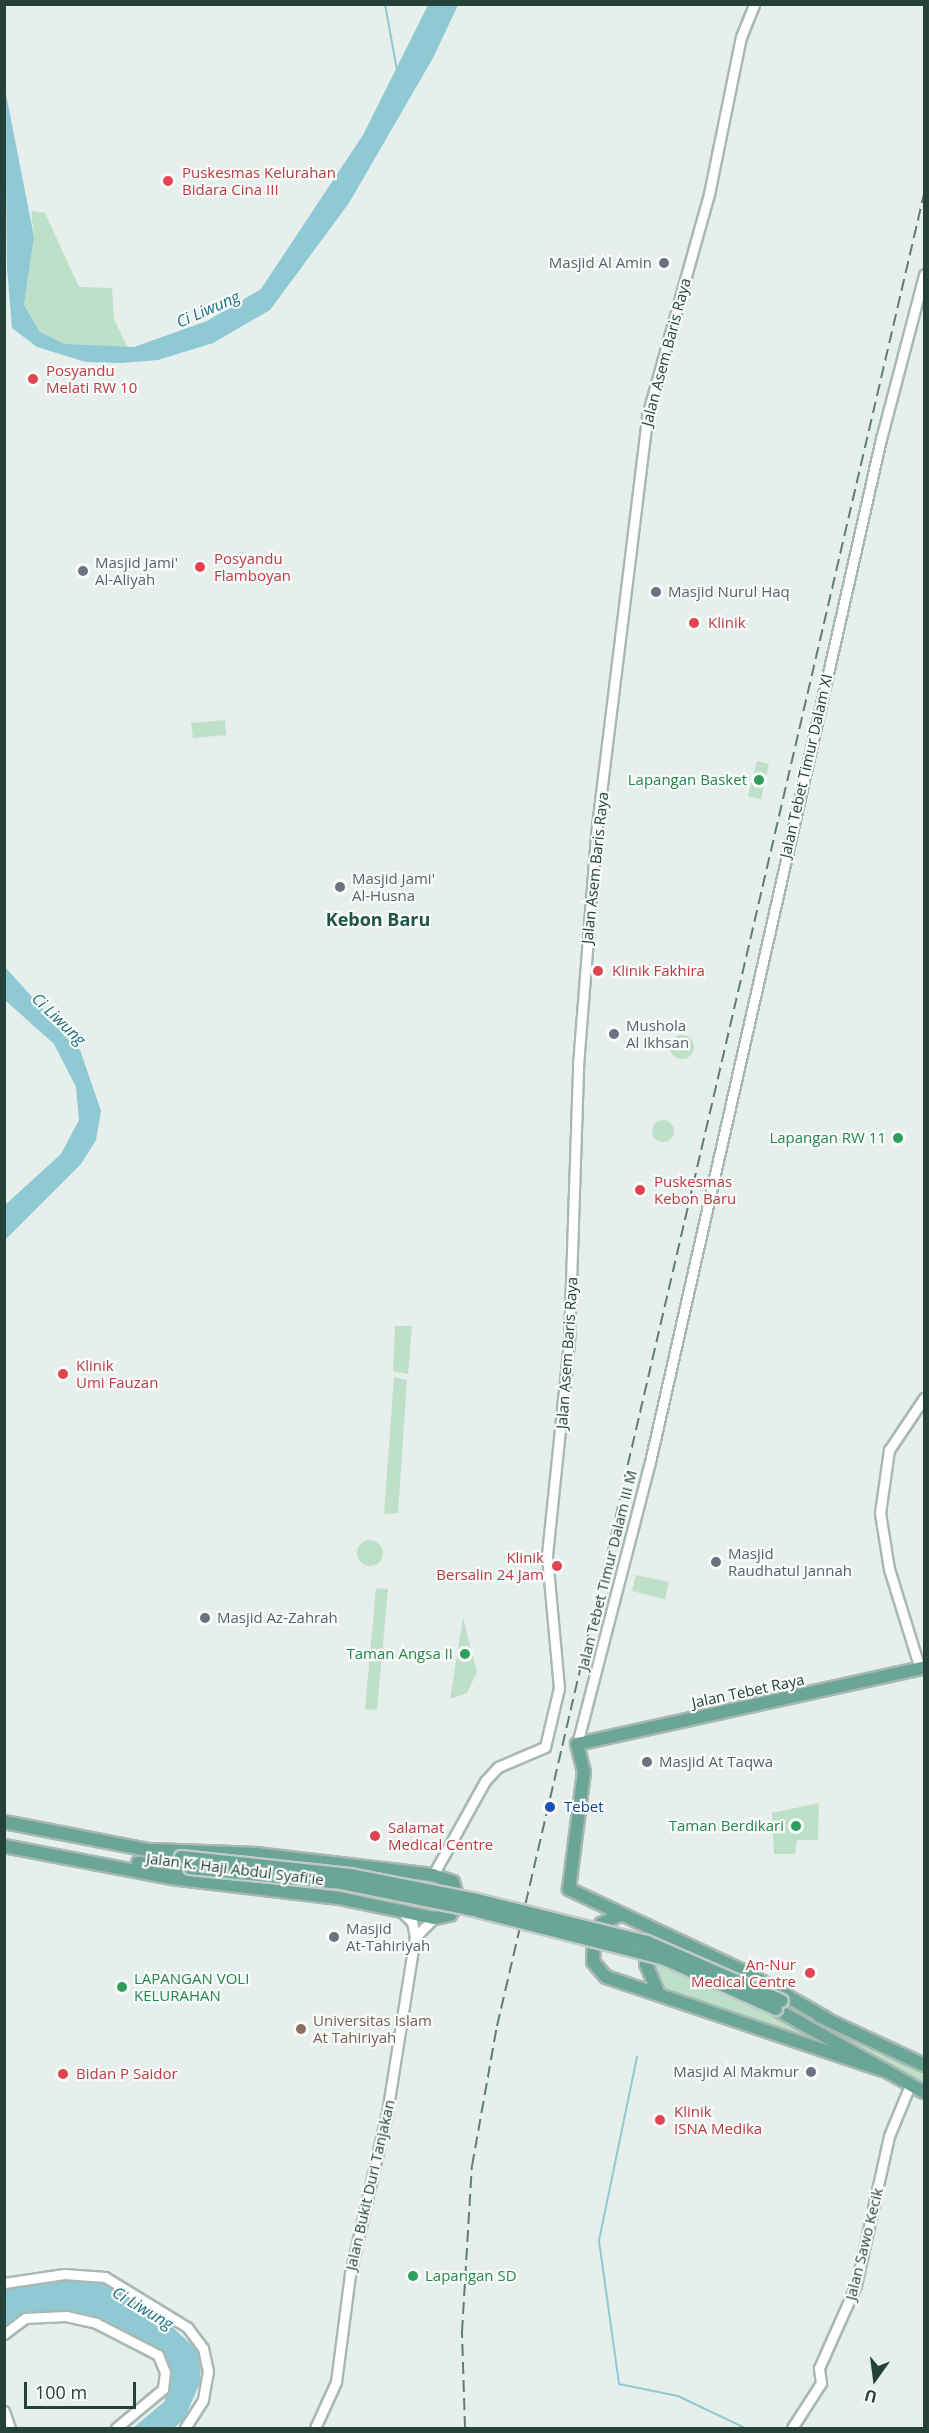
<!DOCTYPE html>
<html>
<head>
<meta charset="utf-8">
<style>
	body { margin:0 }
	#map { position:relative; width:929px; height:2433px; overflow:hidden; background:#e6efeb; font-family:"Open Sans",sans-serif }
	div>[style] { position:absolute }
	.green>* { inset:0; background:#bfe0c8 }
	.round { border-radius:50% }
	.water>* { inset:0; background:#8ec9d4 }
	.stream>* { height:2px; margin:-1px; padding:0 1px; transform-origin:1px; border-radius:1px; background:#8ec9d4 }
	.roads { filter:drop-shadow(2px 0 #a8b8b2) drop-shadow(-2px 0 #a8b8b2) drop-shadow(0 2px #a8b8b2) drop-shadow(0 -2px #a8b8b2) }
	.minor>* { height:9px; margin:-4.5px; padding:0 4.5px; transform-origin:4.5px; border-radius:4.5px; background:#fff }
	.major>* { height:12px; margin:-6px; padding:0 6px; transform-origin:6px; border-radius:6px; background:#6aa596 }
	.rail>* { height:2px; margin-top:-1px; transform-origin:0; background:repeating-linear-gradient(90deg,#5f7d75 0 12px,transparent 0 18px) }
	.bridges { filter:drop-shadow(2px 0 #c2cac8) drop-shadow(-2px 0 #c2cac8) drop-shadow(0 2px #c2cac8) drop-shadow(0 -2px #c2cac8) }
	.major-bridge>* { height:12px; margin:-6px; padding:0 6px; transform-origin:6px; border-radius:6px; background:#6aa596 }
	.dots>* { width:16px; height:16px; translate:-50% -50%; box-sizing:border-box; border:3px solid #f7fbf9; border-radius:50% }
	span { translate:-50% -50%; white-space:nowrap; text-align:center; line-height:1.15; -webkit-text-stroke:4.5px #f7fbf9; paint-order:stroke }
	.health-label { font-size:15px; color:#be3a42 }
	.left { translate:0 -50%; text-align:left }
	.right { translate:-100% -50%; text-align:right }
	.worship-label { font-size:15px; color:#5b616d }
	.street-label { font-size:15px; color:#24423a }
	.leisure-label { font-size:15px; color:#27864d }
	.transit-label { font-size:15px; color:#164399 }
	.education-label { font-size:15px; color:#785e54 }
	.water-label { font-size:16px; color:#1c6f80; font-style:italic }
	.quarter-label { font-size:18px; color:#1f5548; font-weight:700 }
	.frame { position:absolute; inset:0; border:6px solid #24423a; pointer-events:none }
	.north { position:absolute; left:845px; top:2349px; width:60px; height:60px; -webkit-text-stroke:4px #f7fbf9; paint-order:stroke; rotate:194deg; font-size:16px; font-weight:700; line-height:24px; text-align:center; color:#24423a }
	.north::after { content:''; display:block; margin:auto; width:21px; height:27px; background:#24423a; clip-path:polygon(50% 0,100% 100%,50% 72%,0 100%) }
	.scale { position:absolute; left:24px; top:2382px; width:112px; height:27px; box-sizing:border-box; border:3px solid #24423a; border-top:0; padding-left:8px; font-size:18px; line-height:21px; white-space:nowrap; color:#24423a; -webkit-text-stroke:4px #f7fbf9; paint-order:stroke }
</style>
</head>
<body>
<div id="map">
	<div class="green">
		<i style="clip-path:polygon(31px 211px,45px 213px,79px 287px,112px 288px,114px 319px,128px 348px,65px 344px,40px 332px,24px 305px,34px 237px)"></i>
		<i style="clip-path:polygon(225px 720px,226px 735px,193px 738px,191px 723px)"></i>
		<i style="clip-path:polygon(757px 761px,769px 764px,761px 799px,748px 796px)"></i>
		<i class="round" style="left:670px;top:1035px;width:24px;height:24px"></i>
		<i class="round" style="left:652px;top:1120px;width:22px;height:22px"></i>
		<i style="clip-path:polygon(395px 1326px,412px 1326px,408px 1374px,393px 1371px)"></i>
		<i style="clip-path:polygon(394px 1377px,407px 1380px,398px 1513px,384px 1514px)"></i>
		<i class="round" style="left:357px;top:1540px;width:26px;height:26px"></i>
		<i style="clip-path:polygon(636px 1575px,669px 1582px,665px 1599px,632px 1591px)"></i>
		<i style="clip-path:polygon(376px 1588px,388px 1589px,377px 1710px,365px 1709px)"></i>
		<i style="clip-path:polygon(463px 1618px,477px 1672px,467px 1693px,450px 1699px)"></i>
		<i style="clip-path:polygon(819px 1803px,818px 1840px,797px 1840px,795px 1854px,774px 1854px,772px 1813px)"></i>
		<i style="clip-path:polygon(662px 1958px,827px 2019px,924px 2065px,924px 2092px,882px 2070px,658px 1992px,646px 1964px)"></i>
	</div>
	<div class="water">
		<i style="clip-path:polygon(428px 5px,458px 5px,433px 58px,349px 203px,270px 310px,213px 343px,158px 360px,121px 363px,86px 362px,37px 347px,12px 328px,7px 268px,5px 89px,34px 237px,24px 305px,40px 332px,65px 344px,134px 347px,207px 321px,261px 289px,363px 135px)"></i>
		<i style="clip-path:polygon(5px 967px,80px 1050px,101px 1111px,96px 1140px,81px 1164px,5px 1240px,5px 1205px,61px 1154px,79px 1120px,76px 1087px,54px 1044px,5px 1000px)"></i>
		<i style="clip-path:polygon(85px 2277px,100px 2278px,156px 2312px,196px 2349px,201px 2363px,200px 2383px,184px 2419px,174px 2428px,133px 2428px,164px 2402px,170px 2387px,167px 2359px,146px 2342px,77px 2313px,27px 2314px,5px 2326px,5px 2288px,14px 2282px)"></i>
	</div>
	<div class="stream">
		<i style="left:385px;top:4px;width:67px;rotate:79.7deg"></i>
		<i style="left:637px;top:2057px;width:188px;rotate:101.7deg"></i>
		<i style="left:599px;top:2241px;width:144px;rotate:82deg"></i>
		<i style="left:619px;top:2384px;width:60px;rotate:11.5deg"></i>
		<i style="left:678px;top:2396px;width:74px;rotate:25.5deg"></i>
	</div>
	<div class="roads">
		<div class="minor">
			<i style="left:920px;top:1669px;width:105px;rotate:-107.2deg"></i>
			<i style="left:889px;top:1569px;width:57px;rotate:-99.1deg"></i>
			<i style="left:880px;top:1513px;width:64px;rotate:-81.9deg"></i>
			<i style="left:889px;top:1450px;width:63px;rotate:-56.1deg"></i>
			<i style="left:577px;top:1744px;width:291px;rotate:-75.5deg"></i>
			<i style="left:650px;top:1462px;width:1049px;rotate:-77.28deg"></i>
			<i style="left:881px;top:439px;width:170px;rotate:-75.3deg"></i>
			<i style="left:433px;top:1875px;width:107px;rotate:-61deg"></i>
			<i style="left:485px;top:1781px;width:19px;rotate:-47deg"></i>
			<i style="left:498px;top:1767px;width:51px;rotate:-23.1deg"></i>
			<i style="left:545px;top:1747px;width:61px;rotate:-76.7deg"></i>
			<i style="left:559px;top:1688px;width:134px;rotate:-95.2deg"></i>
			<i style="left:547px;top:1555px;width:214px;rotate:-84.1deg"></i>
			<i style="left:569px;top:1342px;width:277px;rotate:-88.1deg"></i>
			<i style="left:578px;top:1065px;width:232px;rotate:-85.5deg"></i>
			<i style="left:596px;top:834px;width:421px;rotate:-83deg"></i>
			<i style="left:647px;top:416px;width:230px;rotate:-74.4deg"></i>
			<i style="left:709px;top:194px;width:160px;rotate:-78.5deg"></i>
			<i style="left:741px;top:37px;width:35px;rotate:-68deg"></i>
			<i style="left:415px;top:1937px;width:27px;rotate:-45deg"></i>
			<i style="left:4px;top:2283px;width:61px;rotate:-8.5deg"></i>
			<i style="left:64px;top:2274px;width:41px;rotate:4.2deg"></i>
			<i style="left:105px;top:2277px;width:96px;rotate:31.4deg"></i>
			<i style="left:187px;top:2327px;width:26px;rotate:53deg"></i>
			<i style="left:203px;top:2348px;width:24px;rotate:78deg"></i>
			<i style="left:208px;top:2371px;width:29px;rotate:100deg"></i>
			<i style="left:203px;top:2400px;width:33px;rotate:123deg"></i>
			<i style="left:4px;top:2334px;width:26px;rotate:-37deg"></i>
			<i style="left:25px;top:2318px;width:41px;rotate:-2.8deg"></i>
			<i style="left:66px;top:2316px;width:31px;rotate:13deg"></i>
			<i style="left:96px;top:2323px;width:70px;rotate:27.3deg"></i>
			<i style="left:158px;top:2355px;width:18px;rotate:68deg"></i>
			<i style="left:165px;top:2372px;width:17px;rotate:97deg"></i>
			<i style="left:163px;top:2389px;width:61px;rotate:140.3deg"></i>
			<i style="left:4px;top:2411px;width:18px;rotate:71deg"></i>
			<i style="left:315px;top:2428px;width:51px;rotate:-65.5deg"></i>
			<i style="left:336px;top:2382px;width:109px;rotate:-82.6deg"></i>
			<i style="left:350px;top:2274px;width:165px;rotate:-77.1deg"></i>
			<i style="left:387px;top:2113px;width:178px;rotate:-81deg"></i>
			<i style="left:415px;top:1937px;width:15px;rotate:-101deg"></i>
			<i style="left:412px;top:1922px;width:14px;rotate:-135deg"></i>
			<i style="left:792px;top:2428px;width:54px;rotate:-57.2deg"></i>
			<i style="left:821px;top:2383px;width:15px;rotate:-98deg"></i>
			<i style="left:819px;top:2368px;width:91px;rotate:-66deg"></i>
			<i style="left:856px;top:2285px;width:153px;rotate:-77.5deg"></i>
			<i style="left:889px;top:2136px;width:55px;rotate:-67.6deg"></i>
		</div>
		<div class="major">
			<i style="left:4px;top:1822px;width:158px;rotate:11deg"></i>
			<i style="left:4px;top:1846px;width:170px;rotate:10.8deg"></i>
			<i style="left:171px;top:1878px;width:169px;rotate:6.8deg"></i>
			<i style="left:339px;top:1898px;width:97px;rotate:11.9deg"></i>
			<i style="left:434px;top:1918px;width:16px;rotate:-11deg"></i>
			<i style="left:450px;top:1915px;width:16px;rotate:-55deg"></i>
			<i style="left:459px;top:1902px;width:21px;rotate:-107deg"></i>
			<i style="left:453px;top:1882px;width:21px;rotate:-161deg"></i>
			<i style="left:433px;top:1875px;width:176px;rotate:-173.2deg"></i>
			<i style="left:258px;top:1854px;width:105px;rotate:-177.8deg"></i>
			<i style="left:138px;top:1863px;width:52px;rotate:5.5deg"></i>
			<i style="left:620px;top:1915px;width:21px;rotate:155deg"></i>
			<i style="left:601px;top:1924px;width:14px;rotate:120deg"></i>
			<i style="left:594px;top:1936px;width:26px;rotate:92deg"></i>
			<i style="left:593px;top:1962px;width:20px;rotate:49deg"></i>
			<i style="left:606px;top:1977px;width:291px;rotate:18.6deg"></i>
			<i style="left:650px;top:1946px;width:18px;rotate:103deg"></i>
			<i style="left:646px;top:1964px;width:30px;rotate:67deg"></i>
			<i style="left:776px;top:2009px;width:170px;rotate:29.3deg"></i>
			<i style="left:819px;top:2016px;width:116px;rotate:25deg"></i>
			<i style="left:827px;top:2019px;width:95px;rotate:-150.2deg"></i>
			<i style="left:745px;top:1972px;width:195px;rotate:-154.8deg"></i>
			<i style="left:569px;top:1889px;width:118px;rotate:-82.7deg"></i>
			<i style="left:584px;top:1772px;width:29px;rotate:-104deg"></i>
			<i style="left:577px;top:1744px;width:355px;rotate:-12.4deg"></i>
		</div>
	</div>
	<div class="rail">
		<i style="left:465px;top:2428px;width:96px;rotate:-91.8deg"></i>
		<i style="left:462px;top:2332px;width:166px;rotate:-86.6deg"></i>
		<i style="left:472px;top:2166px;width:142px;rotate:-79.9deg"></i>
		<i style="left:497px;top:2026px;width:1881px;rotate:-76.88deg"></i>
	</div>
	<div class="bridges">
		<div class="major-bridge">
			<i style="left:181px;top:1857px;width:170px;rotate:6.1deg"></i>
			<i style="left:350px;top:1875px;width:129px;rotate:11.1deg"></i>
			<i style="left:477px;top:1900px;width:175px;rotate:13.9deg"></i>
			<i style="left:647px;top:1942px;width:147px;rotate:23.6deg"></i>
			<i style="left:190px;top:1868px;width:153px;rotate:5.6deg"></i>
			<i style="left:342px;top:1883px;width:134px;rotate:11.6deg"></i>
			<i style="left:473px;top:1910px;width:195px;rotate:14.3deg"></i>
			<i style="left:662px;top:1958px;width:125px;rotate:24.1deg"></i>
		</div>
	</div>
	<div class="dots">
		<i style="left:168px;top:181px;background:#e0444e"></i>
		<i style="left:664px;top:263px;background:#6b7280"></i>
		<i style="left:33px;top:379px;background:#e0444e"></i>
		<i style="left:200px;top:567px;background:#e0444e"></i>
		<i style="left:83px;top:571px;background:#6b7280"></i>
		<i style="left:656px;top:592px;background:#6b7280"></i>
		<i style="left:694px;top:623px;background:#e0444e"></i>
		<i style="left:759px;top:780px;background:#2e9e5b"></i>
		<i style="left:340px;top:887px;background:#6b7280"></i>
		<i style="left:598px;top:971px;background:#e0444e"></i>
		<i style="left:614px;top:1034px;background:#6b7280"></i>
		<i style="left:898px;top:1138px;background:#2e9e5b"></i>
		<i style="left:640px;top:1190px;background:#e0444e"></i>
		<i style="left:63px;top:1374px;background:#e0444e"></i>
		<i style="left:716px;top:1562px;background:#6b7280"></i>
		<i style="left:557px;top:1566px;background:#e0444e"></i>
		<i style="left:205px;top:1618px;background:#6b7280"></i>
		<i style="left:465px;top:1654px;background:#2e9e5b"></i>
		<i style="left:647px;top:1762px;background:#6b7280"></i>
		<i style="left:550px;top:1807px;background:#1a4fb4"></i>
		<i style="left:796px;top:1826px;background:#2e9e5b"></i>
		<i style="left:375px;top:1836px;background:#e0444e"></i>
		<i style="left:334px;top:1937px;background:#6b7280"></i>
		<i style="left:810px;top:1973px;background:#e0444e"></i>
		<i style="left:122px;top:1987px;background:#2e9e5b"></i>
		<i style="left:301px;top:2029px;background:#8d6e63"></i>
		<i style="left:811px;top:2072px;background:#6b7280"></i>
		<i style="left:63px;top:2074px;background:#e0444e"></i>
		<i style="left:660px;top:2120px;background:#e0444e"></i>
		<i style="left:413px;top:2276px;background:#2e9e5b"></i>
	</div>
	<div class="health-label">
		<span class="left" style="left:182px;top:181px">Puskesmas Kelurahan<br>Bidara Cina III</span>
		<span class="left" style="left:46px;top:379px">Posyandu<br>Melati RW 10</span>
		<span class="left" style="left:214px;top:567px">Posyandu<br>Flamboyan</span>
		<span class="left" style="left:708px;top:623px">Klinik</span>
		<span class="left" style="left:612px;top:971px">Klinik Fakhira</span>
		<span class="left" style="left:654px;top:1190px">Puskesmas<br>Kebon Baru</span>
		<span class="left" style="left:76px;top:1374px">Klinik<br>Umi Fauzan</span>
		<span class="right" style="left:544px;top:1566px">Klinik<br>Bersalin 24 Jam</span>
		<span class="left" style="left:388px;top:1836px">Salamat<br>Medical Centre</span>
		<span class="right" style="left:796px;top:1973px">An-Nur<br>Medical Centre</span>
		<span class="left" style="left:76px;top:2074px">Bidan P Saidor</span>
		<span class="left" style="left:674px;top:2120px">Klinik<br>ISNA Medika</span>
	</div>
	<div class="worship-label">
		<span class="right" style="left:652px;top:263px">Masjid Al Amin</span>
		<span class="left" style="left:95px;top:571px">Masjid Jami'<br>Al-Aliyah</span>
		<span class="left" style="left:668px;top:592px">Masjid Nurul Haq</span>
		<span class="left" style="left:352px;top:887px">Masjid Jami'<br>Al-Husna</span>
		<span class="left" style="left:626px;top:1034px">Mushola<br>Al Ikhsan</span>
		<span class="left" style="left:728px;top:1562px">Masjid<br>Raudhatul Jannah</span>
		<span class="left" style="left:217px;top:1618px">Masjid Az-Zahrah</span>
		<span class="left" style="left:659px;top:1762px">Masjid At Taqwa</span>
		<span class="left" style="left:346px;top:1937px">Masjid<br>At-Tahiriyah</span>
		<span class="right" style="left:799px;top:2072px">Masjid Al Makmur</span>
	</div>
	<div class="street-label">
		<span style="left:666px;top:352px;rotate:-75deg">Jalan Asem Baris Raya</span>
		<span style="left:806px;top:766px;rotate:-77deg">Jalan Tebet Timur Dalam XI</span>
		<span style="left:595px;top:868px;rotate:-84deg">Jalan Asem Baris Raya</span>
		<span style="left:567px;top:1353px;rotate:-86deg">Jalan Asem Baris Raya</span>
		<span style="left:607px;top:1570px;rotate:-76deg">Jalan Tebet Timur Dalam III M</span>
		<span style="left:748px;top:1691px;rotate:-12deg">Jalan Tebet Raya</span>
		<span style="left:235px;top:1869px;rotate:7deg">Jalan K. Haji Abdul Syafi'ie</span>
		<span style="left:370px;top:2185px;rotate:-77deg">Jalan Bukit Duri Tanjakan</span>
		<span style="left:864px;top:2244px;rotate:-76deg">Jalan Sawo Kecik</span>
	</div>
	<div class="leisure-label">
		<span class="right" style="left:747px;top:780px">Lapangan Basket</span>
		<span class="right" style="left:886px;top:1138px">Lapangan RW 11</span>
		<span class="right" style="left:453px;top:1654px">Taman Angsa II</span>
		<span class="right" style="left:784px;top:1826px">Taman Berdikari</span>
		<span class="left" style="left:134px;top:1987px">LAPANGAN VOLI<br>KELURAHAN</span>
		<span class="left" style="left:425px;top:2276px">Lapangan SD</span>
	</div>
	<div class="transit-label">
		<span class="left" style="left:564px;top:1807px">Tebet</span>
	</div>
	<div class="education-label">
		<span class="left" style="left:313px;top:2029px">Universitas Islam<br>At Tahiriyah</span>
	</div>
	<div class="water-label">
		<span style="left:208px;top:309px;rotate:-24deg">Ci Liwung</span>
		<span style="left:59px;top:1019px;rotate:44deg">Ci Liwung</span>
		<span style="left:143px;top:2308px;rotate:31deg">Ci Liwung</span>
	</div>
	<div class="quarter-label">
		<span style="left:378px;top:919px">Kebon Baru</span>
	</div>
	<div class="frame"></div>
	<div class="north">U</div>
	<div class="scale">100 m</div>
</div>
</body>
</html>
